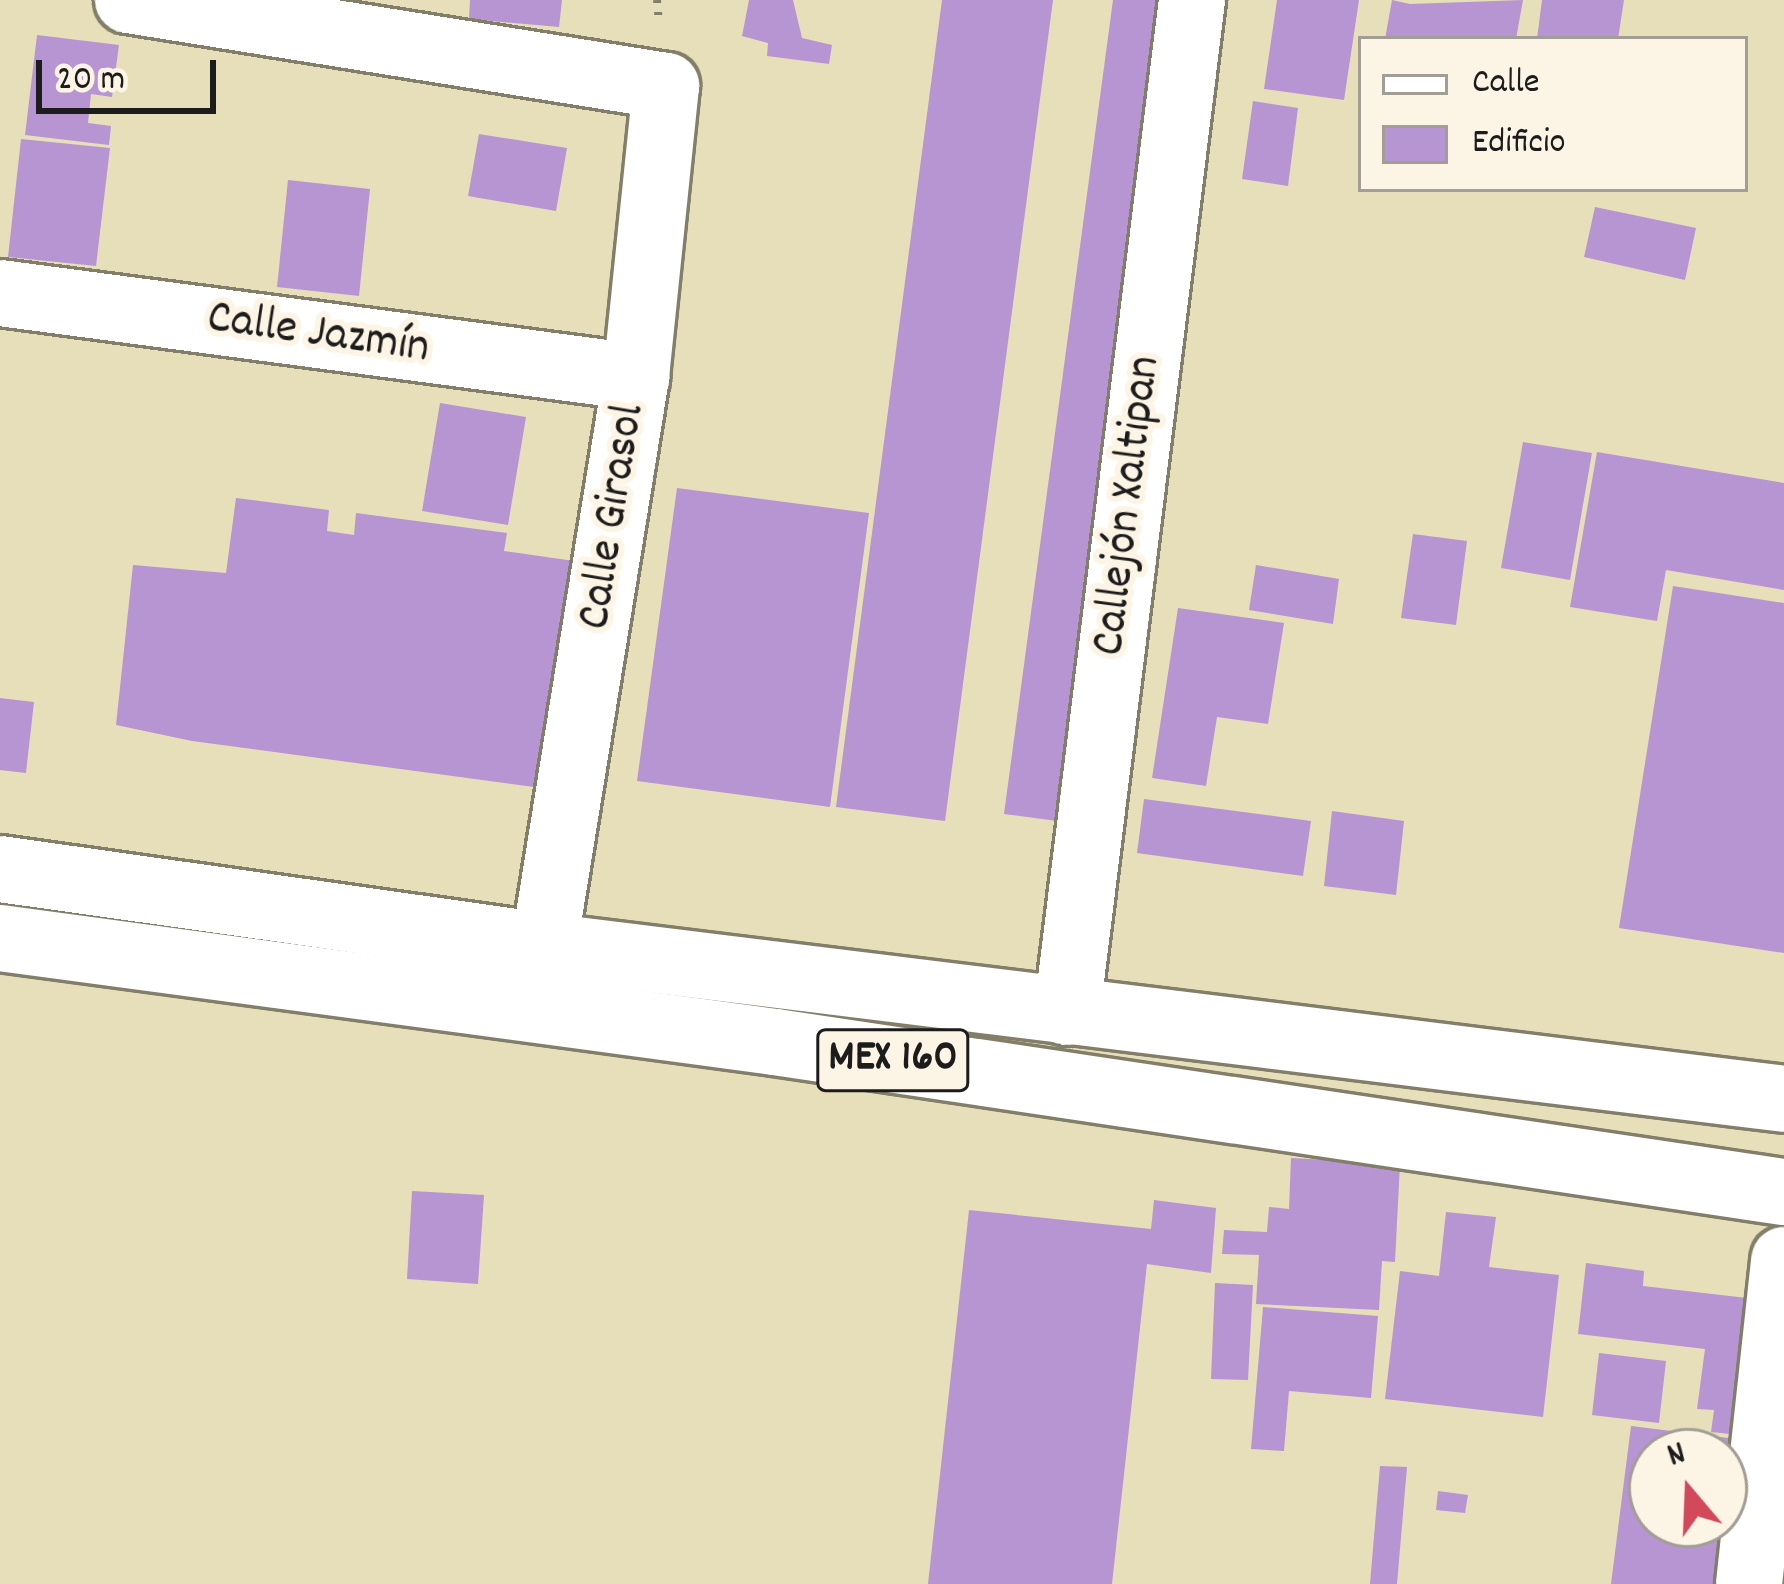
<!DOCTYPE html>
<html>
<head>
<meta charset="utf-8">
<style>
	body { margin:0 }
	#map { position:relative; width:1784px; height:1584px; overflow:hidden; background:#e7dfb9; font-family:Dekko,sans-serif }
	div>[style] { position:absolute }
	.building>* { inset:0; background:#b795d3 }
	.path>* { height:8px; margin-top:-4px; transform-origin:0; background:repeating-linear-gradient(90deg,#827e6a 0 3px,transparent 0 12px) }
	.roads { filter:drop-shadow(3px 0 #827e6a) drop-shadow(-3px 0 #827e6a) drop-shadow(0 3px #827e6a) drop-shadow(0 -3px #827e6a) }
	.street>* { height:66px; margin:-33px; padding:0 33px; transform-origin:33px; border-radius:33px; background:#fff }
	.primary>* { height:66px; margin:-33px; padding:0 33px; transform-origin:33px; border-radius:33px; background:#fff }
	span { translate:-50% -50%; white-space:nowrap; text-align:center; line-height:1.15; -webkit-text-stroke:12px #fcf5e5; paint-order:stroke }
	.shield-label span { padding:3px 9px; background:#fcf5e5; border:3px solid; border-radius:9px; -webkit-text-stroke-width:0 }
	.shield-label { font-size:45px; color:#1c1c1c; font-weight:700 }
	.street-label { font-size:48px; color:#1c1c1c }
	.legend { position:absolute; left:1358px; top:36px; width:390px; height:156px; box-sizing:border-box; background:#fcf5e5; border:3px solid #a29e95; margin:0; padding:15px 21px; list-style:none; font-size:36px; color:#1c1c1c }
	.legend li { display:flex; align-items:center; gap:24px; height:60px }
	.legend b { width:60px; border:3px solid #a29e95 }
	.north { position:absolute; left:1628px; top:1428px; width:120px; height:120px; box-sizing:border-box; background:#fcf5e5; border:3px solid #a29e95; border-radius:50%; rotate:341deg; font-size:33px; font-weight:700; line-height:48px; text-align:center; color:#1c1c1c }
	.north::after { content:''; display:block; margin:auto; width:42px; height:54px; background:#d1495b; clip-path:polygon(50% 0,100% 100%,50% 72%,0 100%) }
	.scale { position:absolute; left:36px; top:60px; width:180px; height:54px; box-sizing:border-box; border:6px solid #1c1c1c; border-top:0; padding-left:15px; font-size:36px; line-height:42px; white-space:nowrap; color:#1c1c1c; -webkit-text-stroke:9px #fcf5e5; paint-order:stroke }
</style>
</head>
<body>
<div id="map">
	<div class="building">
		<i style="clip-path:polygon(470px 0,562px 0,559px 27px,469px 19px)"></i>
		<i style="clip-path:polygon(749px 0,793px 0,802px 38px,832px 45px,829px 64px,767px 56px,768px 43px,742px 36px)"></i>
		<i style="clip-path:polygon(942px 0,1053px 0,945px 821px,836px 807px)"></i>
		<i style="clip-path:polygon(1113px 0,1167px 0,1057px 821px,1004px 814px)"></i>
		<i style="clip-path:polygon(1277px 0,1359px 0,1344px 100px,1264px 89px)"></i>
		<i style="clip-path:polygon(1392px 0,1410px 4px,1523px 0,1516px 39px,1385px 39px)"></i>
		<i style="clip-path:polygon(1542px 0,1624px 0,1618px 39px,1537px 39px)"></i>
		<i style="clip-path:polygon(37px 35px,119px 45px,112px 97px,91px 94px,88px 123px,111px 126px,109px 145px,25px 135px)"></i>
		<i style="clip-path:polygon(1253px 101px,1298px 108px,1288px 186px,1242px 179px)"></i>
		<i style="clip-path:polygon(479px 134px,567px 148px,556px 211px,468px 196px)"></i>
		<i style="clip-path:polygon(21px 139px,110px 148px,96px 266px,8px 257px)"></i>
		<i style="clip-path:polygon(288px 180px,370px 189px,359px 296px,277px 287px)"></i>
		<i style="clip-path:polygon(1595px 207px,1696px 228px,1685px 280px,1584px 257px)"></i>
		<i style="clip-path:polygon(440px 403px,526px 417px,508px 525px,422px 511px)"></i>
		<i style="clip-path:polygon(1523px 442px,1592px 453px,1570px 580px,1501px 568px)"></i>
		<i style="clip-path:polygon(1597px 452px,1784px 483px,1784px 590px,1666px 570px,1657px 621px,1570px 607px)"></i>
		<i style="clip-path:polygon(677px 488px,869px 513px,830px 807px,637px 781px)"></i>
		<i style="clip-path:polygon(236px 498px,329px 510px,327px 531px,354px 535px,356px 513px,507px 533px,504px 551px,595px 564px,564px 791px,192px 741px,116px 725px,133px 565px,226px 573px)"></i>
		<i style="clip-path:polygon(1413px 534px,1467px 541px,1456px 625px,1401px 618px)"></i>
		<i style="clip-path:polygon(1256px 565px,1339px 579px,1333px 624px,1249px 610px)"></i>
		<i style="clip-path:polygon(1673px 586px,1784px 603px,1784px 953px,1619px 928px)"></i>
		<i style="clip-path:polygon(1178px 608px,1284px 623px,1268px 724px,1217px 717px,1206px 786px,1152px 778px)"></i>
		<i style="clip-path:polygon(0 698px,34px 702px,26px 773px,0 770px)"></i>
		<i style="clip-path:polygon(1144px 799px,1311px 821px,1303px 876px,1137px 853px)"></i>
		<i style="clip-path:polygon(1332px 811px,1404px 821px,1396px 895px,1324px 886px)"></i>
		<i style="clip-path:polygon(1291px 1158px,1400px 1164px,1395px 1262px,1382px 1261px,1379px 1310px,1256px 1304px,1259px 1255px,1222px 1254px,1224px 1230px,1267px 1232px,1269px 1207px,1289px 1209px)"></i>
		<i style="clip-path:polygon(412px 1191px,484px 1195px,478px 1284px,407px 1279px)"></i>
		<i style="clip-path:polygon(1154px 1200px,1216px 1208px,1211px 1273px,1147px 1264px,1112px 1584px,928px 1584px,969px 1210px,1151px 1229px)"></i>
		<i style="clip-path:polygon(1446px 1212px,1496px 1217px,1489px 1267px,1559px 1275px,1543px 1417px,1385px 1399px,1400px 1271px,1439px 1276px)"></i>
		<i style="clip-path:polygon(1586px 1263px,1644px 1271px,1643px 1286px,1773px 1301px,1757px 1437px,1711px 1432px,1714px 1410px,1697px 1409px,1705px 1349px,1578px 1334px)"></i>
		<i style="clip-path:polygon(1215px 1283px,1253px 1285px,1248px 1380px,1211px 1379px)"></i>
		<i style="clip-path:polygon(1263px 1307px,1378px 1316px,1371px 1398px,1289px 1391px,1284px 1451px,1251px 1449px)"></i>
		<i style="clip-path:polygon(1599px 1353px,1666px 1361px,1659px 1423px,1592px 1415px)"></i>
		<i style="clip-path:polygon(evenodd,1631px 1426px,1753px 1441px,1735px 1584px,1611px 1584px,1631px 1426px,1652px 1452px,1724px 1452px,1724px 1524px,1652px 1524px,1652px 1452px)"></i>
		<i style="clip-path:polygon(1380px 1466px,1407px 1467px,1397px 1584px,1370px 1584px)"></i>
		<i style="clip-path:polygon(1438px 1491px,1468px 1495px,1465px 1513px,1436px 1510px)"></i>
	</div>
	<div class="path">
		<i style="left:657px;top:0;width:22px;rotate:85deg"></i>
	</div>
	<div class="roads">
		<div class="street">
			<i style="left:128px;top:0;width:545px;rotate:9.08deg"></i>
			<i style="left:666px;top:86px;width:293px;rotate:95.9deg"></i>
			<i style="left:636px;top:377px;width:576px;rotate:99.18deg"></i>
			<i style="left:0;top:293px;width:642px;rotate:7.52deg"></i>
			<i style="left:1067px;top:1012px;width:1020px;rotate:-82.96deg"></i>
			<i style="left:1749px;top:1584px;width:326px;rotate:-83.8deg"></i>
		</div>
		<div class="primary">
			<i style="left:0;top:869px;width:549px;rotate:8.06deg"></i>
			<i style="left:544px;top:946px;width:1249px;rotate:7.03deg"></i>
			<i style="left:0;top:938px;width:782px;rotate:7.64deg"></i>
			<i style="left:775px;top:1042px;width:1020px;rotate:8.46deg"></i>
		</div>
	</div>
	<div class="shield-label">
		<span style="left:893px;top:1060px">MEX 160</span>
	</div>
	<div class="street-label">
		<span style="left:318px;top:335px;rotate:8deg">Calle Jazmín</span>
		<span style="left:1129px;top:506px;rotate:-83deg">Callejón Xaltipan</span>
		<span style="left:614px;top:517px;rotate:-81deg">Calle Girasol</span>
	</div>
	<ul class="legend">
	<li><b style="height:15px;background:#fff"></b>Calle</li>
	<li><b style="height:33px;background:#b795d3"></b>Edificio</li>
	</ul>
	<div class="north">N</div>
	<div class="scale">20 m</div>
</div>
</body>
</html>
